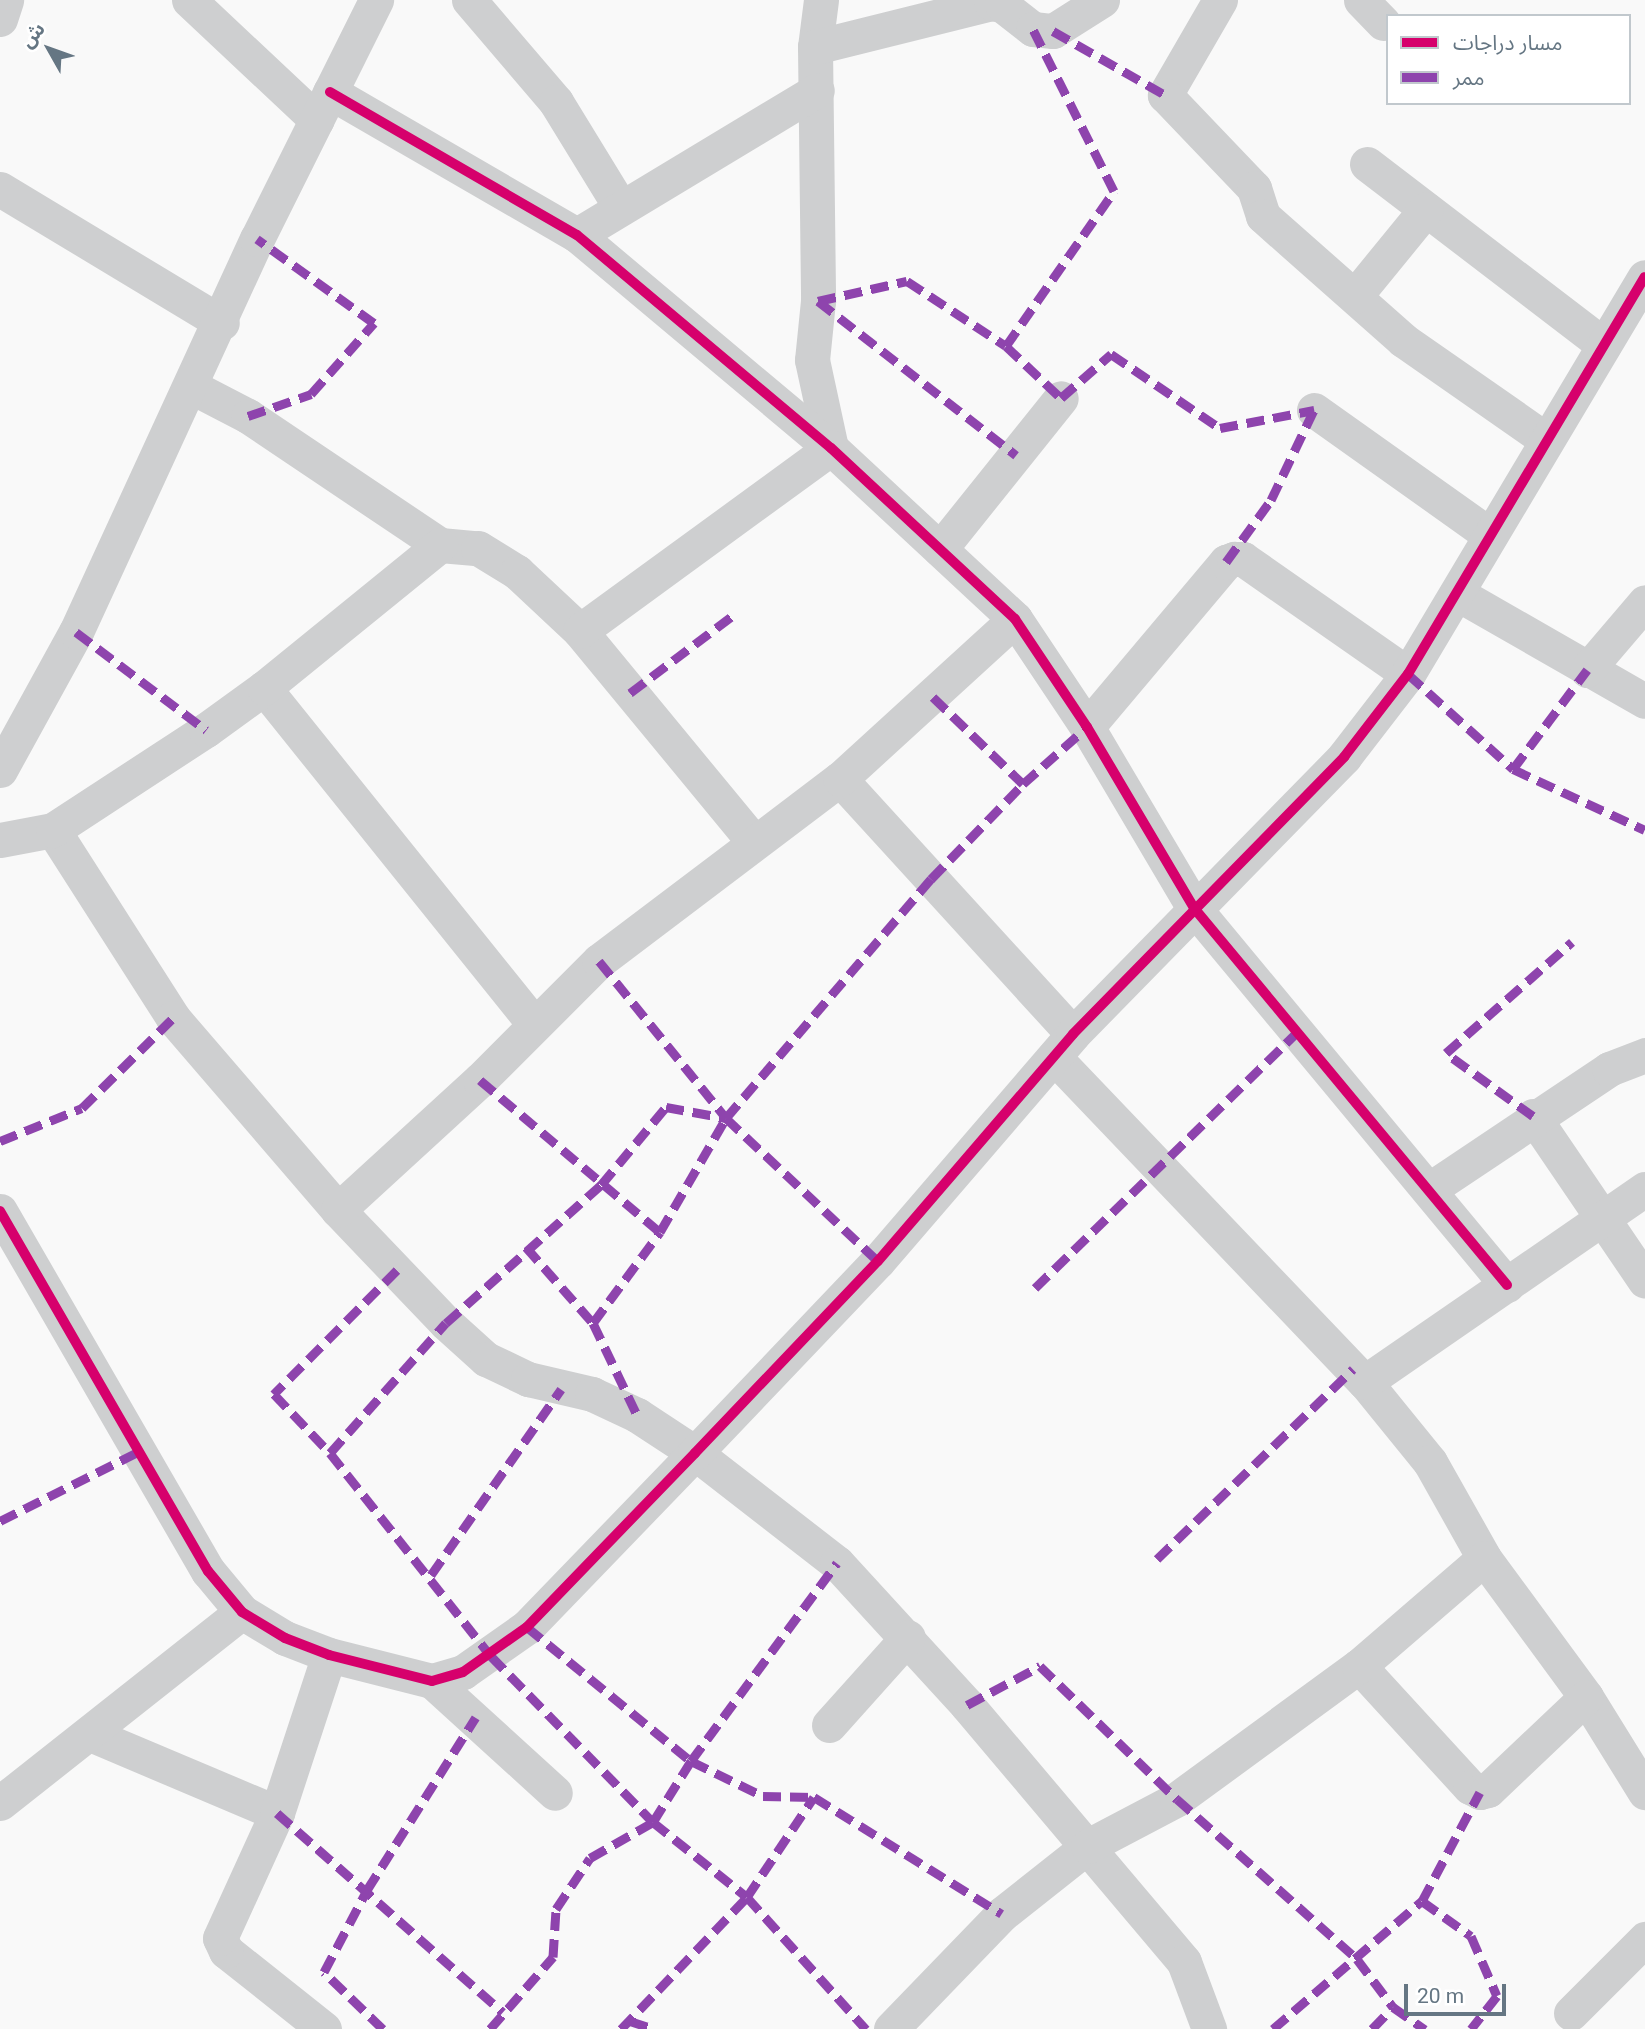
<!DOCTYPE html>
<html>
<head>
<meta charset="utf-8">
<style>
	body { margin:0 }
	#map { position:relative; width:1645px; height:2029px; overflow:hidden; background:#f9f9f9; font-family:Roboto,"Noto Sans Arabic",sans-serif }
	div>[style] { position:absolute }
	.street>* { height:35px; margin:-17.5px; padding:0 17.5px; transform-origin:17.5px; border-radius:17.5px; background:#cecfd0 }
	.quiet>* { height:9px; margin-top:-4.5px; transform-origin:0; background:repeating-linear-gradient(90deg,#8e44ad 0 18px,transparent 0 27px) }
	.cycleway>* { height:10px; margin:-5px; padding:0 5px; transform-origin:5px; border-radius:5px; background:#d6006c }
	span { translate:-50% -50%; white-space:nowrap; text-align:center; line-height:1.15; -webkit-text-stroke:7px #fff; paint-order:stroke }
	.legend { position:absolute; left:1386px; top:14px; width:245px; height:91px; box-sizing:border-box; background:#fff; border:2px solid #c1c8cd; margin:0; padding:9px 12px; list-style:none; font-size:21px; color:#657683 }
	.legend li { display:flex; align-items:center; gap:14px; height:35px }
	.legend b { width:35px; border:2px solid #c1c8cd }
	.north { position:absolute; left:14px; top:14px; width:70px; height:70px; -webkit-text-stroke:5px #fff; paint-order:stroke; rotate:310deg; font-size:19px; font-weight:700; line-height:28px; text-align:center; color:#657683 }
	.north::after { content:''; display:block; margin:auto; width:24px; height:32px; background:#657683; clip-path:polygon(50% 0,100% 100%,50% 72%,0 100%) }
	.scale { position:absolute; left:1404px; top:1984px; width:102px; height:32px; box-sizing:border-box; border:4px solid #657683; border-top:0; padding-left:9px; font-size:21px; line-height:24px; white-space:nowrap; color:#657683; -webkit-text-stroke:5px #fff; paint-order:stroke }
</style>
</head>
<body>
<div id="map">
	<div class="street">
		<i style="left:189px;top:0;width:175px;rotate:43.2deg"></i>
		<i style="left:469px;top:0;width:134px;rotate:49.5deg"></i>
		<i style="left:556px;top:102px;width:124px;rotate:58.5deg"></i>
		<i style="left:821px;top:0;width:47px;rotate:97.3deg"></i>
		<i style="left:815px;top:47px;width:254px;rotate:89.3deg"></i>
		<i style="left:818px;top:301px;width:59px;rotate:95.8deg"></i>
		<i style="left:812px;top:360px;width:90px;rotate:77.8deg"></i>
		<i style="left:1220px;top:0;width:110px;rotate:120.1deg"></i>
		<i style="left:1165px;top:95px;width:129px;rotate:46.3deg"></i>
		<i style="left:1254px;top:188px;width:29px;rotate:72deg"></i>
		<i style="left:1263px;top:216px;width:187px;rotate:41.5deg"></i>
		<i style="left:1403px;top:340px;width:173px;rotate:34.9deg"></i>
		<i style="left:1361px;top:0;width:32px;rotate:46deg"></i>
		<i style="left:0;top:19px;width:20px;rotate:-72deg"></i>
		<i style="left:815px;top:47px;width:181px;rotate:-14deg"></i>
		<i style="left:991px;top:3px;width:11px;rotate:10deg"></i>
		<i style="left:1002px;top:5px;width:39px;rotate:38deg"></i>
		<i style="left:1033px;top:29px;width:20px;rotate:6deg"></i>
		<i style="left:1053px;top:31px;width:58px;rotate:-32.3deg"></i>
		<i style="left:330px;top:92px;width:285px;rotate:30.1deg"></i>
		<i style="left:577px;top:235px;width:331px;rotate:40deg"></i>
		<i style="left:831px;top:448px;width:251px;rotate:42.9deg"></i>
		<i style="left:1015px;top:619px;width:130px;rotate:56.3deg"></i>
		<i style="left:1087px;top:727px;width:210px;rotate:59.4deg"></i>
		<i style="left:1194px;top:908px;width:490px;rotate:50.3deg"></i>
		<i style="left:1367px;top:164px;width:298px;rotate:37.4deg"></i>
		<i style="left:0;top:189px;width:259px;rotate:31.1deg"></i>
		<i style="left:577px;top:235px;width:280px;rotate:-31.1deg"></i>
		<i style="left:1355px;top:296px;width:112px;rotate:-50.8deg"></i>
		<i style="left:192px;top:387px;width:63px;rotate:27.4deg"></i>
		<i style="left:248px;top:416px;width:231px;rotate:33.9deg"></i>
		<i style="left:440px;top:545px;width:38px;rotate:5deg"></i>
		<i style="left:478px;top:548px;width:46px;rotate:31.6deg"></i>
		<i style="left:517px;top:572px;width:86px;rotate:43.1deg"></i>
		<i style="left:580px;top:631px;width:272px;rotate:50.5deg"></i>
		<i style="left:1314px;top:410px;width:216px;rotate:35.4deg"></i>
		<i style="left:940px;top:549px;width:193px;rotate:-51.3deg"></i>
		<i style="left:1458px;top:594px;width:215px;rotate:29.8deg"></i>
		<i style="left:580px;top:631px;width:311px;rotate:-36.1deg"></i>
		<i style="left:1587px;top:670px;width:89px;rotate:-49.5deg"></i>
		<i style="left:264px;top:688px;width:432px;rotate:51.2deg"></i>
		<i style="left:1087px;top:727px;width:216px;rotate:-49.9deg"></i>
		<i style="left:1226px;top:562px;width:9px;rotate:-21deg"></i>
		<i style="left:1234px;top:559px;width:9px"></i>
		<i style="left:1243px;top:559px;width:201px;rotate:34.9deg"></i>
		<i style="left:0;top:770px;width:158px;rotate:-61.2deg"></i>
		<i style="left:76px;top:632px;width:433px;rotate:-65.3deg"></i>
		<i style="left:257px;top:239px;width:267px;rotate:-63.5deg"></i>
		<i style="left:840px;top:779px;width:345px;rotate:47.6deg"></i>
		<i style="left:53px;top:830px;width:223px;rotate:57.4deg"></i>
		<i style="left:173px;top:1018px;width:253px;rotate:49.3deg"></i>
		<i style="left:338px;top:1210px;width:156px;rotate:46.3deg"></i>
		<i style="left:446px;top:1323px;width:54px;rotate:42deg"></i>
		<i style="left:486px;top:1359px;width:47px;rotate:25.5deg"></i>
		<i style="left:528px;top:1379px;width:66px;rotate:13.2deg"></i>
		<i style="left:592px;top:1394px;width:50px;rotate:25deg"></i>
		<i style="left:637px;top:1415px;width:69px;rotate:33.2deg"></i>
		<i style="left:695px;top:1453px;width:180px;rotate:37.8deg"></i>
		<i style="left:837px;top:1563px;width:193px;rotate:47.5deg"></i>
		<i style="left:967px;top:1705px;width:336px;rotate:49.8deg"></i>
		<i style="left:1184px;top:1962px;width:72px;rotate:69.5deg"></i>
		<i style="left:0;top:840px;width:54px;rotate:-10.7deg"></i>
		<i style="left:53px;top:830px;width:183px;rotate:-33.2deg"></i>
		<i style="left:206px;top:730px;width:72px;rotate:-35.9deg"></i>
		<i style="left:264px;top:688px;width:227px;rotate:-39.1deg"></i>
		<i style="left:1054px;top:1057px;width:450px;rotate:46.3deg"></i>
		<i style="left:1365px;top:1382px;width:103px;rotate:50.9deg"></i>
		<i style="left:1430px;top:1462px;width:110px;rotate:60.6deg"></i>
		<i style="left:1484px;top:1558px;width:172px;rotate:53.7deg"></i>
		<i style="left:1586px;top:1697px;width:112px;rotate:58.2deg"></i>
		<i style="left:1533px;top:1116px;width:199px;rotate:55.8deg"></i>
		<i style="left:1430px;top:1189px;width:216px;rotate:-33.8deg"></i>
		<i style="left:1609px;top:1069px;width:39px;rotate:-21deg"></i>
		<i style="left:338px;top:1210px;width:193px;rotate:-42.5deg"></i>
		<i style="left:480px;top:1080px;width:168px;rotate:-45deg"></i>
		<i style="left:599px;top:961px;width:302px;rotate:-37.1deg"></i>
		<i style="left:840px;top:779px;width:237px;rotate:-42.4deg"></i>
		<i style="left:0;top:1211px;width:416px;rotate:60deg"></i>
		<i style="left:208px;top:1571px;width:53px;rotate:50.3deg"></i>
		<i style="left:242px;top:1612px;width:50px;rotate:31.2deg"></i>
		<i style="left:285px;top:1638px;width:47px;rotate:21.1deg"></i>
		<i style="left:329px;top:1655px;width:106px;rotate:14.2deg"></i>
		<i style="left:432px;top:1681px;width:32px;rotate:-16deg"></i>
		<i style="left:463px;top:1672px;width:78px;rotate:-35.1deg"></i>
		<i style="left:527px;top:1627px;width:242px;rotate:-46deg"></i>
		<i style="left:695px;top:1453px;width:265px;rotate:-46.4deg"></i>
		<i style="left:878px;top:1261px;width:299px;rotate:-49.3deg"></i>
		<i style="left:1073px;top:1034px;width:388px;rotate:-45.6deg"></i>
		<i style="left:1344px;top:757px;width:105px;rotate:-52.4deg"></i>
		<i style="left:1408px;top:674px;width:462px;rotate:-59.2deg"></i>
		<i style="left:1365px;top:1382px;width:340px;rotate:-34.6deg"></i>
		<i style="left:1359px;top:1666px;width:164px;rotate:47.5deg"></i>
		<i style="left:1470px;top:1787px;width:11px;rotate:27deg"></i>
		<i style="left:1480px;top:1792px;width:8px;rotate:-14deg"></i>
		<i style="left:1488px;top:1790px;width:135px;rotate:-43.5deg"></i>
		<i style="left:432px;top:1681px;width:166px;rotate:42.3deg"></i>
		<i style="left:829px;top:1725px;width:118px;rotate:-48.1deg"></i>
		<i style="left:90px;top:1734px;width:203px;rotate:22.9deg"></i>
		<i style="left:0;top:1803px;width:308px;rotate:-38.3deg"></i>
		<i style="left:1571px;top:2013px;width:105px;rotate:-45deg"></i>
		<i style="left:324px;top:2029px;width:125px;rotate:-141.5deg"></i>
		<i style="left:226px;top:1951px;width:14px;rotate:-115deg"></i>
		<i style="left:220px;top:1938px;width:137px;rotate:-65.5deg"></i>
		<i style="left:277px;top:1813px;width:166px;rotate:-71.8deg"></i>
		<i style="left:891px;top:2029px;width:160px;rotate:-46deg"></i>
		<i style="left:1002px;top:1914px;width:110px;rotate:-38.3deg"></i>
		<i style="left:1088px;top:1846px;width:101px;rotate:-27.8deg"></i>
		<i style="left:1177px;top:1799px;width:225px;rotate:-36.2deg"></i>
		<i style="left:1359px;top:1666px;width:165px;rotate:-40.8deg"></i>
	</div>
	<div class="quiet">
		<i style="left:1053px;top:31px;width:129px;rotate:29.7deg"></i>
		<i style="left:818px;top:301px;width:91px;rotate:-12.7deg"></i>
		<i style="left:907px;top:281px;width:118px;rotate:33.3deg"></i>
		<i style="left:1006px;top:346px;width:76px;rotate:43.4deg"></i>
		<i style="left:1061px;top:398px;width:67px;rotate:-41.3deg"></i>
		<i style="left:1111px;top:354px;width:132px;rotate:34.2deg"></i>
		<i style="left:1220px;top:428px;width:96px;rotate:-10.8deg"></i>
		<i style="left:818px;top:301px;width:251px;rotate:37.9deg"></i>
		<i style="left:1006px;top:346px;width:189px;rotate:-55.1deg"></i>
		<i style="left:1114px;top:191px;width:181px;rotate:-116.6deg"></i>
		<i style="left:248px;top:416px;width:67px;rotate:-19.2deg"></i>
		<i style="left:311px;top:394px;width:95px;rotate:-48.4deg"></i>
		<i style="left:374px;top:323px;width:144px;rotate:-144.3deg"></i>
		<i style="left:1226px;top:562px;width:77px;rotate:-54deg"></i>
		<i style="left:1271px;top:500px;width:100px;rotate:-64.5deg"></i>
		<i style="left:76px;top:632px;width:163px;rotate:37deg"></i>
		<i style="left:1408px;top:674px;width:142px;rotate:42.1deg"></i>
		<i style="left:1513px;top:769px;width:145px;rotate:24.8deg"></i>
		<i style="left:630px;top:693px;width:131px;rotate:-37deg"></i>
		<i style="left:933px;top:697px;width:125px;rotate:44deg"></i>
		<i style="left:1513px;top:769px;width:124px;rotate:-53.2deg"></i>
		<i style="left:599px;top:961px;width:202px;rotate:51deg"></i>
		<i style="left:726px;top:1118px;width:209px;rotate:43.3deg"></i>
		<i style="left:480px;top:1080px;width:236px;rotate:40.2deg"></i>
		<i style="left:1533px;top:1116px;width:107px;rotate:-144.1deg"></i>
		<i style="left:1446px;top:1053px;width:168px;rotate:-41.4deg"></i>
		<i style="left:0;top:1141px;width:88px;rotate:-21.9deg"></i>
		<i style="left:82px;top:1108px;width:128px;rotate:-44.7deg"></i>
		<i style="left:526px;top:1247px;width:101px;rotate:48.6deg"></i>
		<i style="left:593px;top:1323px;width:102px;rotate:64.4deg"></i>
		<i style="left:397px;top:1270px;width:175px;rotate:134.8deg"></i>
		<i style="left:274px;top:1394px;width:81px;rotate:46.5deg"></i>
		<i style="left:330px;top:1453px;width:259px;rotate:51.6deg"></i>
		<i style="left:491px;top:1656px;width:232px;rotate:45.7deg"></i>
		<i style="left:653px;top:1822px;width:120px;rotate:38.6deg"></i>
		<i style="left:747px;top:1897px;width:178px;rotate:48deg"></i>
		<i style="left:1035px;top:1288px;width:363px;rotate:-44.3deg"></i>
		<i style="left:593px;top:1323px;width:113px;rotate:-53.6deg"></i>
		<i style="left:660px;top:1232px;width:132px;rotate:-59.9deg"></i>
		<i style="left:726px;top:1118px;width:315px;rotate:-49.4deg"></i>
		<i style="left:931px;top:879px;width:132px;rotate:-45.9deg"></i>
		<i style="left:1023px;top:784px;width:86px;rotate:-41.7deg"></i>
		<i style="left:330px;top:1453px;width:174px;rotate:-48.3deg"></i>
		<i style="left:446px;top:1323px;width:208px;rotate:-41.7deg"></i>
		<i style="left:601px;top:1185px;width:102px;rotate:-50.2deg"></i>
		<i style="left:666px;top:1107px;width:61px;rotate:10.4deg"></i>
		<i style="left:0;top:1521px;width:157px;rotate:-26.6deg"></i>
		<i style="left:1157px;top:1559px;width:273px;rotate:-44.1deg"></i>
		<i style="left:431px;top:1575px;width:227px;rotate:-55deg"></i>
		<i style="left:527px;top:1627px;width:212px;rotate:39.3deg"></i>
		<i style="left:691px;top:1761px;width:80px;rotate:25.9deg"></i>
		<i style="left:763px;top:1796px;width:51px;rotate:1.1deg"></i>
		<i style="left:814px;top:1797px;width:221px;rotate:31.9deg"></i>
		<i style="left:967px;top:1705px;width:83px;rotate:-28.1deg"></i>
		<i style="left:1040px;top:1666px;width:191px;rotate:44.2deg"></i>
		<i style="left:1177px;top:1799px;width:241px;rotate:41.6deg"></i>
		<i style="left:1357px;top:1959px;width:60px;rotate:53.1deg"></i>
		<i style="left:1393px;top:2007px;width:39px;rotate:35deg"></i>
		<i style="left:277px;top:1813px;width:301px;rotate:41.4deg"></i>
		<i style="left:1422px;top:1901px;width:60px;rotate:35.5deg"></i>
		<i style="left:1471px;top:1936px;width:65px;rotate:66.6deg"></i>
		<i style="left:1497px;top:1996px;width:42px;rotate:128.2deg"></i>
		<i style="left:630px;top:2021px;width:25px;rotate:18deg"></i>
		<i style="left:383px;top:2029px;width:82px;rotate:-136deg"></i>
		<i style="left:324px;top:1972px;width:93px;rotate:-62.3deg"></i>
		<i style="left:367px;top:1890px;width:204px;rotate:-57.8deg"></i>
		<i style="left:490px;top:2029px;width:96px;rotate:-48.8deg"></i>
		<i style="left:553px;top:1957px;width:48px;rotate:-86.4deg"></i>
		<i style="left:556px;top:1909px;width:61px;rotate:-56.3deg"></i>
		<i style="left:590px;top:1858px;width:73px;rotate:-29.7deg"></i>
		<i style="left:653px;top:1822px;width:72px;rotate:-58.1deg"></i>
		<i style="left:691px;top:1761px;width:246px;rotate:-53.6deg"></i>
		<i style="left:621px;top:2029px;width:182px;rotate:-46.3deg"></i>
		<i style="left:747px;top:1897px;width:120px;rotate:-56.2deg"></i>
		<i style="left:1273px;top:2029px;width:196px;rotate:-40.7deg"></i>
		<i style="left:1422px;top:1901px;width:123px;rotate:-62deg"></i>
		<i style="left:1372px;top:2029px;width:30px;rotate:-46deg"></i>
	</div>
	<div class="cycleway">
		<i style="left:330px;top:92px;width:285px;rotate:30.1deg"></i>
		<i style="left:577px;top:235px;width:331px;rotate:40deg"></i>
		<i style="left:831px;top:448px;width:251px;rotate:42.9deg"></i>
		<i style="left:1015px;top:619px;width:130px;rotate:56.3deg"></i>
		<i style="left:1087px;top:727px;width:210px;rotate:59.4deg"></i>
		<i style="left:1194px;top:908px;width:490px;rotate:50.3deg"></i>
		<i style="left:0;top:1211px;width:416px;rotate:60deg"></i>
		<i style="left:208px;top:1571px;width:53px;rotate:50.3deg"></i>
		<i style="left:242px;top:1612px;width:50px;rotate:31.2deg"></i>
		<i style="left:285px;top:1638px;width:47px;rotate:21.1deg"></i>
		<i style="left:329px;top:1655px;width:106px;rotate:14.2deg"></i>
		<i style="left:432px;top:1681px;width:32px;rotate:-16deg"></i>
		<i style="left:463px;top:1672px;width:78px;rotate:-35.1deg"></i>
		<i style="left:527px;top:1627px;width:242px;rotate:-46deg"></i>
		<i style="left:695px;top:1453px;width:265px;rotate:-46.4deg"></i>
		<i style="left:878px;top:1261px;width:299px;rotate:-49.3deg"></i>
		<i style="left:1073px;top:1034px;width:388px;rotate:-45.6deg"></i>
		<i style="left:1344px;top:757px;width:105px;rotate:-52.4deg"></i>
		<i style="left:1408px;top:674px;width:462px;rotate:-59.2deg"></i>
	</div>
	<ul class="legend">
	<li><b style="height:9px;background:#d6006c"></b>مسار دراجات</li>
	<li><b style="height:9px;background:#8e44ad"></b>ممر</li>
	</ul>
	<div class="north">ش</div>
	<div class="scale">20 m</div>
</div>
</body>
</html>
